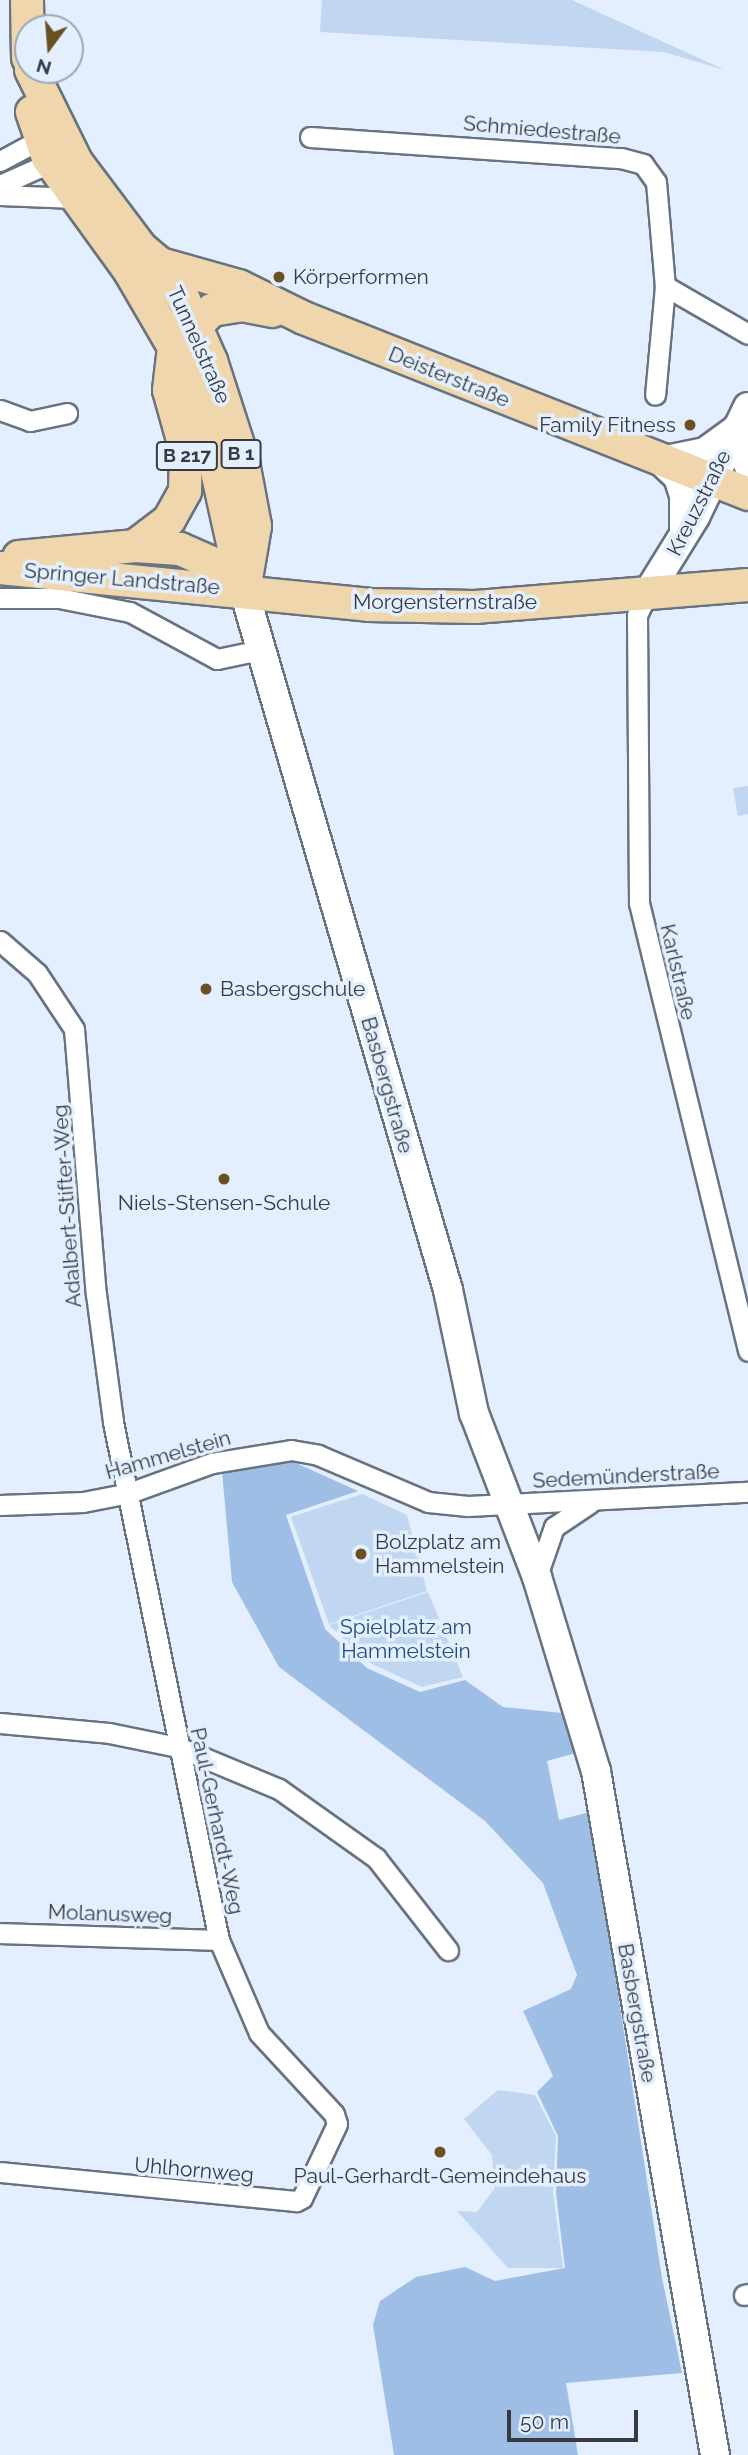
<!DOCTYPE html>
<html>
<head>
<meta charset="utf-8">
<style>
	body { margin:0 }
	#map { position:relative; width:748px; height:2455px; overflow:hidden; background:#e3effe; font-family:Raleway,sans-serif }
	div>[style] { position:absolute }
	.green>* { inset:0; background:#c1d6f0 }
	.forest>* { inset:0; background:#9ebee5 }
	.roads { filter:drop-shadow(2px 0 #687380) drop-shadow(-2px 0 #687380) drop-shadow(0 2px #687380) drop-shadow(0 -2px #687380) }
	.minor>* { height:19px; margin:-9.5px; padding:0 9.5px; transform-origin:9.5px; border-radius:9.5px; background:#fff }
	.secondary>* { height:28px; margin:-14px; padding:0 14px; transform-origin:14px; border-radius:14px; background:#fff }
	.primary>* { height:32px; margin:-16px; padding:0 16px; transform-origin:16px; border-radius:16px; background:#f0d6ac }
	.dots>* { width:19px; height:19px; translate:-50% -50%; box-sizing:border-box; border:4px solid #e3effe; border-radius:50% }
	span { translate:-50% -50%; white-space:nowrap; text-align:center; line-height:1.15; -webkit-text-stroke:7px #e3effe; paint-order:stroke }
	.shield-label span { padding:2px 5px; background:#e3effe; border:2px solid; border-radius:5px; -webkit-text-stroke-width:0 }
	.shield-label { font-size:19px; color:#373b41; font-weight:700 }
	.street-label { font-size:21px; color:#373b41 }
	.poi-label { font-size:21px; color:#373b41 }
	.left { translate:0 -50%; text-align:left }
	.right { translate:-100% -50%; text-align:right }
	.park-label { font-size:21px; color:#234d7e }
	.north { position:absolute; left:14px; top:14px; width:70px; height:70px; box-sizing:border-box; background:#e3effe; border:2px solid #9ea7b2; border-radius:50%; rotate:196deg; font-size:19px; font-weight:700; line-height:28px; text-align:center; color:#373b41 }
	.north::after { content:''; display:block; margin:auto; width:24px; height:32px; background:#6b5122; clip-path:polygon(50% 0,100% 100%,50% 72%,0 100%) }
	.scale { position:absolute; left:507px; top:2410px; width:131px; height:32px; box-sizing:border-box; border:4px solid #373b41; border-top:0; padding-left:9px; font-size:21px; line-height:24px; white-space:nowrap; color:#373b41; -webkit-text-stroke:5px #e3effe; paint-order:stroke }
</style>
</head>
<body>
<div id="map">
	<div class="green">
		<i style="clip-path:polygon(322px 0,572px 0,725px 70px,664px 52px,320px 32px)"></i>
		<i style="clip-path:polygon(748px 786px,748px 814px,738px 816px,733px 788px)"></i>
		<i style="clip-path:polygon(362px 1494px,407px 1515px,427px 1591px,329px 1624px,291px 1517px)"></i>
		<i style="clip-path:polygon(428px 1592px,463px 1677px,422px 1687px,370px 1663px,329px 1625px)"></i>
		<i style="clip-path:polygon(498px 2090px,535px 2095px,556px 2136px,553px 2193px,563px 2268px,508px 2268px,457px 2211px,477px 2212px,495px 2188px,492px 2155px,464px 2119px)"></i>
	</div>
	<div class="forest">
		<i style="clip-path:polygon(287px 1459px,358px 1491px,286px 1515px,325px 1629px,367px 1668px,420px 1692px,465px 1680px,503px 1707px,562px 1713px,576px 1753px,547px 1761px,559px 1820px,590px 1812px,662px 2278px,682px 2373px,566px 2383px,578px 2455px,394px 2455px,373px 2325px,380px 2301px,416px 2277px,465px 2267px,495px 2281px,565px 2268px,556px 2193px,558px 2136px,537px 2092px,553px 2076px,523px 2011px,571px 1989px,577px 1975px,543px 1883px,485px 1821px,279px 1667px,232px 1582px,222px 1471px)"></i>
	</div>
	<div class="roads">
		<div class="minor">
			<i style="left:310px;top:137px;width:312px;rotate:3.9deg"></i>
			<i style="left:621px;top:158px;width:23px;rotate:15deg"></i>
			<i style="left:643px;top:164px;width:22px;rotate:54deg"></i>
			<i style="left:656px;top:182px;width:104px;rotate:85.1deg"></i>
			<i style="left:665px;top:286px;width:109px;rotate:95.2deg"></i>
			<i style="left:0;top:161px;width:44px;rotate:-28.3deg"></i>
			<i style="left:39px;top:140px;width:12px;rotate:24deg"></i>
			<i style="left:0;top:185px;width:42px;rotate:-24.1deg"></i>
			<i style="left:38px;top:168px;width:24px;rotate:-54deg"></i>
			<i style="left:0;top:195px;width:75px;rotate:2.3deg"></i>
			<i style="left:665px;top:286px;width:96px;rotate:30deg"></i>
			<i style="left:0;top:410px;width:32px;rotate:20deg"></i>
			<i style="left:30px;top:421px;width:38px;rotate:-12deg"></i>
			<i style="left:646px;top:596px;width:21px;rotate:115deg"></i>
			<i style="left:637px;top:615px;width:288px;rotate:89.6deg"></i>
			<i style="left:639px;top:903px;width:461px;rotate:76.3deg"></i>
			<i style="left:0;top:598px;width:59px"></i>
			<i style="left:59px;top:598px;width:72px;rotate:11.2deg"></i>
			<i style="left:130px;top:612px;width:99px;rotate:28.4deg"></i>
			<i style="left:217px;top:659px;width:44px;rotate:-11.8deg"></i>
			<i style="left:0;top:941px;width:49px;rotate:40.9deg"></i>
			<i style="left:37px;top:973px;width:67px;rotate:56.5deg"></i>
			<i style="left:74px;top:1029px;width:266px;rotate:85.3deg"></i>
			<i style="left:96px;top:1294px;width:129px;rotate:82.4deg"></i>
			<i style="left:113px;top:1422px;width:529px;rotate:78.44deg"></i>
			<i style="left:219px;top:1940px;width:101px;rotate:66.7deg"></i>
			<i style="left:259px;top:2033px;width:110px;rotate:47.2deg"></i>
			<i style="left:334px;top:2114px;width:10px;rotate:73deg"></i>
			<i style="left:337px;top:2124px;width:82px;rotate:115.3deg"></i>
			<i style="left:302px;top:2198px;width:7px;rotate:153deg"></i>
			<i style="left:296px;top:2201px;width:297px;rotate:-174.4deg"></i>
			<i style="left:0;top:1505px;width:83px;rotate:-2.1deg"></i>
			<i style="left:83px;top:1502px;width:47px;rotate:-11.1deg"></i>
			<i style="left:129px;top:1493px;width:88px;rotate:-19.9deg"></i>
			<i style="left:212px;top:1463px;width:80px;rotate:-9.3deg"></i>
			<i style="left:291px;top:1450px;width:27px;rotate:10deg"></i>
			<i style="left:318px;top:1455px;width:120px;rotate:23.1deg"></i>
			<i style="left:428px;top:1502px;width:40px;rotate:5.7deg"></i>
			<i style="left:468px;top:1506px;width:280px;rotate:-2.9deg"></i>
			<i style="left:537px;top:1576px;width:52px;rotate:-70.9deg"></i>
			<i style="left:554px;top:1527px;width:43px;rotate:-33.7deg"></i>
			<i style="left:0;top:1723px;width:109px;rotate:5.2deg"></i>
			<i style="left:109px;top:1733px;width:70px;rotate:11.5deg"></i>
			<i style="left:178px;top:1747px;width:109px;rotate:22.6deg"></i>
			<i style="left:279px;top:1789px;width:119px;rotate:35.4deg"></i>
			<i style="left:376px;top:1858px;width:117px;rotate:52deg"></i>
			<i style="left:0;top:1933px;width:219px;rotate:1.8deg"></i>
			<i style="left:744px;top:2295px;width:4px;rotate:-14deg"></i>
		</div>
		<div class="secondary">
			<i style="left:737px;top:428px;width:38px;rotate:73deg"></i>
			<i style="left:661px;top:461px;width:45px;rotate:-11.6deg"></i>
			<i style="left:705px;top:452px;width:37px;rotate:-36deg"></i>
			<i style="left:661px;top:461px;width:23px;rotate:43deg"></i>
			<i style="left:678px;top:477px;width:19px;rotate:72deg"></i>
			<i style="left:684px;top:495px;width:37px;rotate:90deg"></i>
			<i style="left:244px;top:591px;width:728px;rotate:73.73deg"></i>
			<i style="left:448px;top:1290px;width:126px;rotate:78.1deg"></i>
			<i style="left:474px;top:1413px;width:176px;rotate:69deg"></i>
			<i style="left:537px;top:1577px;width:203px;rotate:73.1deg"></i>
			<i style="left:596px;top:1771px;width:694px;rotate:80.13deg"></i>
			<i style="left:646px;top:596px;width:93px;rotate:-58.2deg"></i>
			<i style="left:695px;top:517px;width:122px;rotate:-64.3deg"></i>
		</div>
		<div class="primary">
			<i style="left:27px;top:0;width:58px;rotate:89deg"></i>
			<i style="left:31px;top:70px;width:104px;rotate:63.7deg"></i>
			<i style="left:77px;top:163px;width:106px;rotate:53deg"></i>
			<i style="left:141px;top:248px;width:25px;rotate:40deg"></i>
			<i style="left:160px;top:264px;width:43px;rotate:56.3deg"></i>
			<i style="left:184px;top:300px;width:67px;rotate:66.1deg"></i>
			<i style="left:211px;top:361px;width:101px;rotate:72.1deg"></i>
			<i style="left:242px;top:457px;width:70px;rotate:79.3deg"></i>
			<i style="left:255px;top:526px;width:66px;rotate:99.6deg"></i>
			<i style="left:32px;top:112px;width:49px;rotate:70.8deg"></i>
			<i style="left:48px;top:158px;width:138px;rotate:54.1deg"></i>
			<i style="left:129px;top:270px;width:89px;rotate:59.7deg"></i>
			<i style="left:174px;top:347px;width:95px;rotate:68.3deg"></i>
			<i style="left:209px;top:435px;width:148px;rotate:77.5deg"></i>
			<i style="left:160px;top:264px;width:82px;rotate:15.6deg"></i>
			<i style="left:239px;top:286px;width:72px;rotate:26.2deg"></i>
			<i style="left:304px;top:318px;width:478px;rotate:21.6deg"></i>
			<i style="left:135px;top:546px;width:43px;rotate:-37.4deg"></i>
			<i style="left:169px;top:520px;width:33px;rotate:-61deg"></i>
			<i style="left:185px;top:491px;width:40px;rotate:-88.6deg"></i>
			<i style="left:186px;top:451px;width:63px;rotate:-105.6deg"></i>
			<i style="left:169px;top:390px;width:43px;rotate:-83.4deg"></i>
			<i style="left:174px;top:347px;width:53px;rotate:-44.2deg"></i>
			<i style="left:212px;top:310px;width:30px;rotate:-9deg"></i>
			<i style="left:242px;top:305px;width:31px;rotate:11deg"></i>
			<i style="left:19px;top:557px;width:117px;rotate:-5.4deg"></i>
			<i style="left:135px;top:546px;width:45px;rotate:3.8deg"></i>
			<i style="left:180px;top:549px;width:48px;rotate:23.4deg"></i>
			<i style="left:224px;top:568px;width:30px;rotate:49deg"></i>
			<i style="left:0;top:568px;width:370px;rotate:5.7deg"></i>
			<i style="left:368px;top:605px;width:107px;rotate:1.1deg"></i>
			<i style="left:475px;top:607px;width:274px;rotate:-4.6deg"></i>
		</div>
	</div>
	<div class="dots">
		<i style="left:279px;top:277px;background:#6b5122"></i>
		<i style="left:690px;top:425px;background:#6b5122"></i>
		<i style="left:206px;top:989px;background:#6b5122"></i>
		<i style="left:224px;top:1179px;background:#6b5122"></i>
		<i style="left:361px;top:1554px;background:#6b5122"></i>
		<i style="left:440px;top:2152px;background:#6b5122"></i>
	</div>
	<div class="shield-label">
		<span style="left:241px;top:454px">B 1</span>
		<span style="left:187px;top:456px">B 217</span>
	</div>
	<div class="street-label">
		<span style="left:542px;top:130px;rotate:5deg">Schmiedestraße</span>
		<span style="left:199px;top:345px;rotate:66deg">Tunnelstraße</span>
		<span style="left:449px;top:377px;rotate:22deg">Deisterstraße</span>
		<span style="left:699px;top:503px;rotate:-63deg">Kreuzstraße</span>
		<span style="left:122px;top:579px;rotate:5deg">Springer Landstraße</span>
		<span style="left:445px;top:602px">Morgensternstraße</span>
		<span style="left:678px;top:972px;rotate:77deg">Karlstraße</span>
		<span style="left:387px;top:1085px;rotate:74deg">Basbergstraße</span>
		<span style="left:67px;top:1206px;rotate:-94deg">Adalbert-Stifter-Weg</span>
		<span style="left:168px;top:1455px;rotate:-16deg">Hammelstein</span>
		<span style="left:626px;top:1476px;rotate:-3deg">Sedemünderstraße</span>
		<span style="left:217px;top:1821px;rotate:78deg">Paul-Gerhardt-Weg</span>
		<span style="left:110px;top:1914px;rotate:2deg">Molanusweg</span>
		<span style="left:637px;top:2013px;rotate:80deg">Basbergstraße</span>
		<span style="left:194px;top:2170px;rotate:5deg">Uhlhornweg</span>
	</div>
	<div class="poi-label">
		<span class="left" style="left:293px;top:277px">Körperformen</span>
		<span class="right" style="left:676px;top:425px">Family Fitness</span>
		<span class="left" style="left:220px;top:989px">Basbergschule</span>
		<span style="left:224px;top:1203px">Niels-Stensen-Schule</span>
		<span class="left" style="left:375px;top:1554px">Bolzplatz am<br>Hammelstein</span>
		<span style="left:440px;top:2176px">Paul-Gerhardt-Gemeindehaus</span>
	</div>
	<div class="park-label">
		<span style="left:406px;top:1639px">Spielplatz am<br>Hammelstein</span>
	</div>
	<div class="north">N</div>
	<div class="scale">50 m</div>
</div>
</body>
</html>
